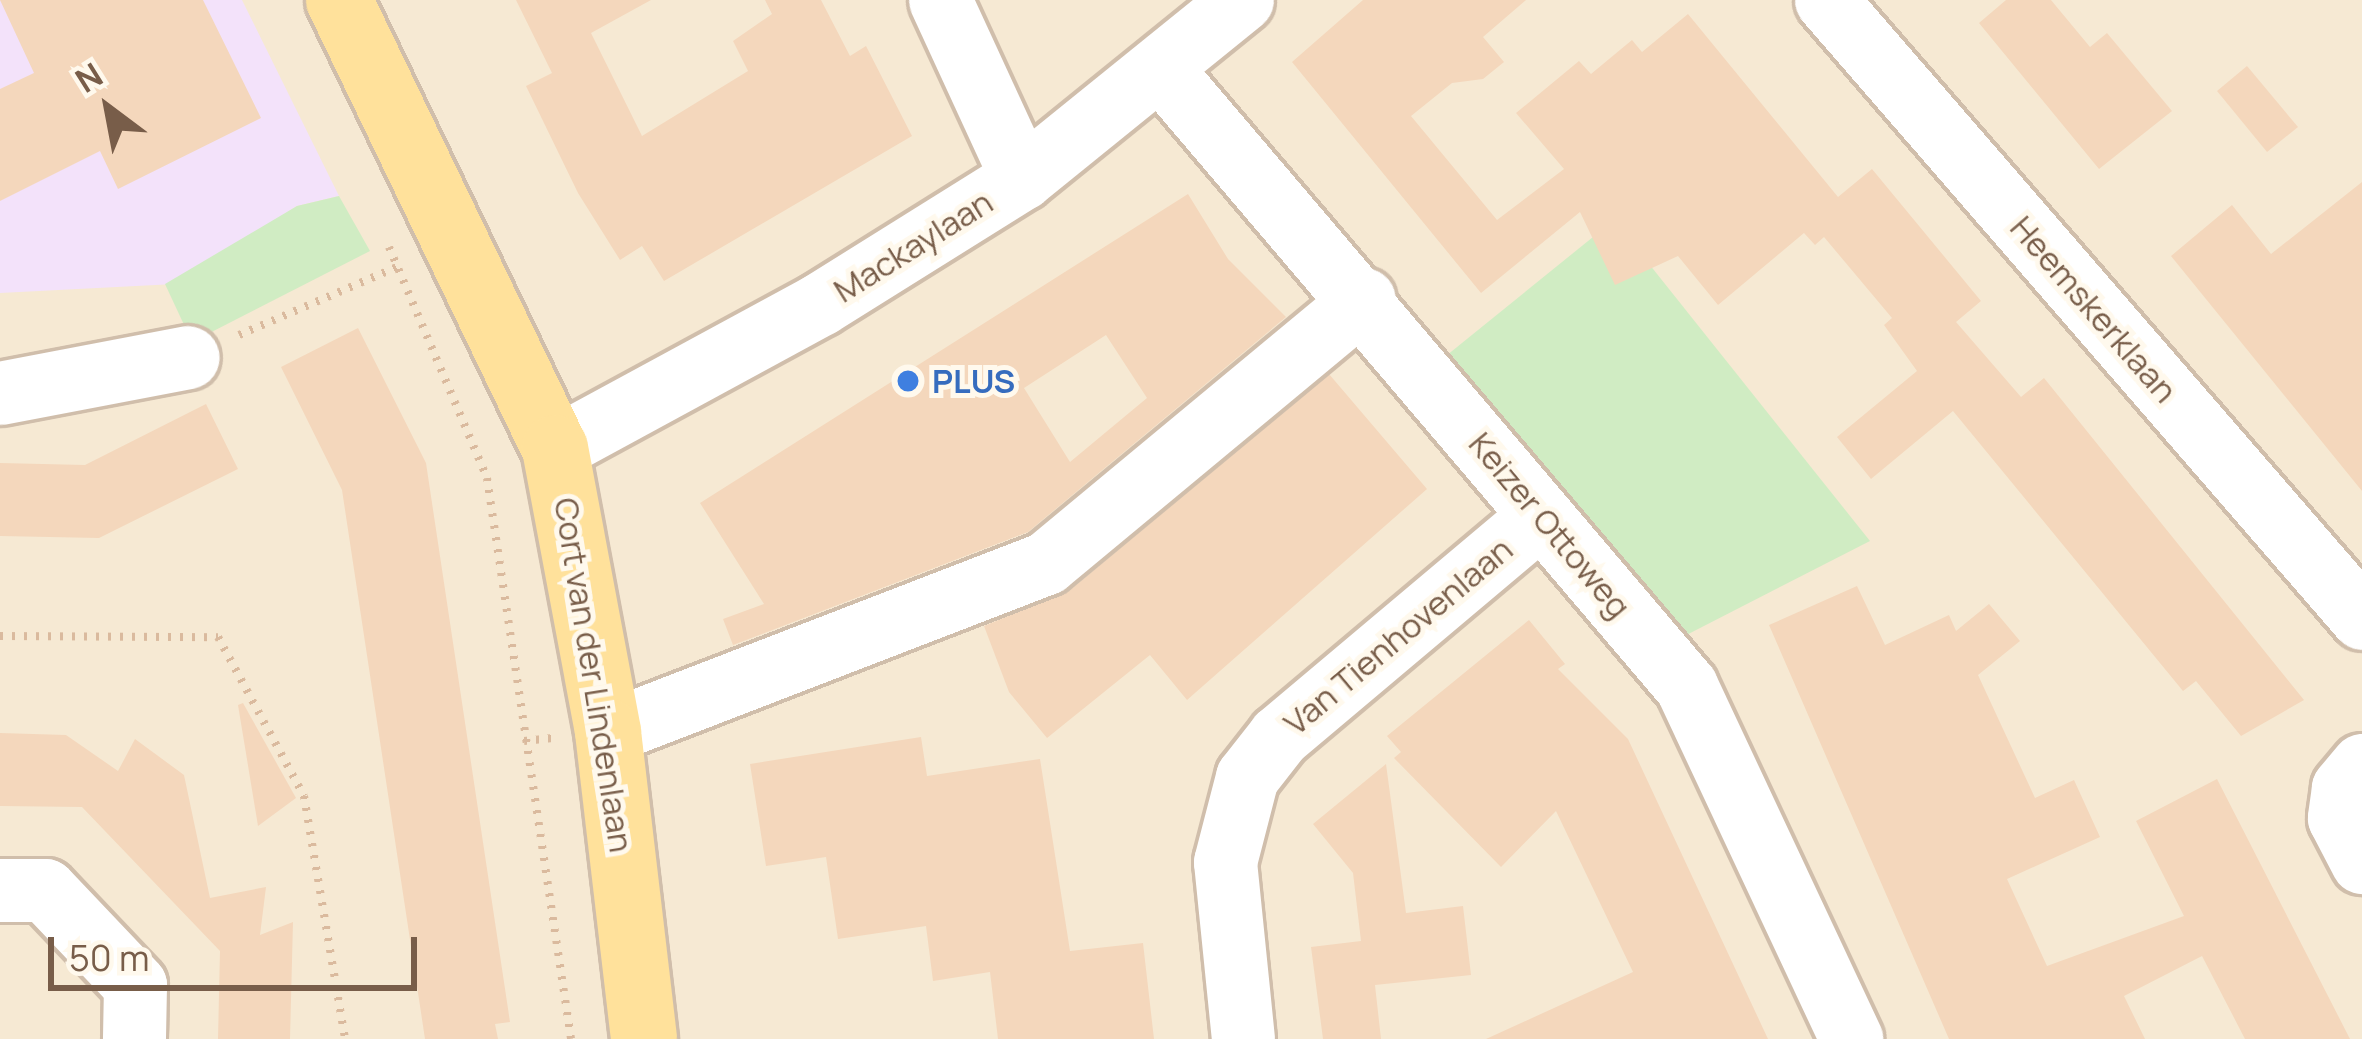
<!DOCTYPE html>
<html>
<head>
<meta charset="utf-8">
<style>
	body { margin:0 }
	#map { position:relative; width:2362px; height:1039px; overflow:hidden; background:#fdf6e5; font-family:Manrope,sans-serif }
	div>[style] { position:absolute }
	.residential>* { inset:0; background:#f6e9d3 }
	.education>* { inset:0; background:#f3e2fa }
	.green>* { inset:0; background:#d0ecc3 }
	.building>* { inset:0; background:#f4d7bc }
	.path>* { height:8px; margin-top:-4px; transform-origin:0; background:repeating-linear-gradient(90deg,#daba9e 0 3px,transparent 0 12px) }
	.roads { filter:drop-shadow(3px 0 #d0beab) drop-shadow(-3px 0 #d0beab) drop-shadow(0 3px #d0beab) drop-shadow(0 -3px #d0beab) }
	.minor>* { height:63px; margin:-31.5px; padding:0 31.5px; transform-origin:31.5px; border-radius:31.5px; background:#fff }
	.major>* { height:66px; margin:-33px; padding:0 33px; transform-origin:33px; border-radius:33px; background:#ffe19b }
	.dots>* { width:33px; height:33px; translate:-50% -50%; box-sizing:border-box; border:6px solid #fff9ed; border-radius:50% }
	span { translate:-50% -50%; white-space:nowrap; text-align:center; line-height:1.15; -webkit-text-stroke:10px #fff9ed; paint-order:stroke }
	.street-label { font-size:33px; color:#785d49 }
	.shop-label { font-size:33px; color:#366cbe; font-weight:700 }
	.left { translate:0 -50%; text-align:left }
	.north { position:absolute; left:48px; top:48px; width:120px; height:120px; -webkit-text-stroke:9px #fff9ed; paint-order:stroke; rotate:328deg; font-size:33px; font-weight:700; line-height:48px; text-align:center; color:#785d49 }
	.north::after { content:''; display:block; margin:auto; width:42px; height:54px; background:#785d49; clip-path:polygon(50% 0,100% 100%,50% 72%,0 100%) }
	.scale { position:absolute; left:48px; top:937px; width:369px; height:54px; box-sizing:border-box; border:6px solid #785d49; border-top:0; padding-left:15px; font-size:36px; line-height:42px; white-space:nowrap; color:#785d49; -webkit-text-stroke:9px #fff9ed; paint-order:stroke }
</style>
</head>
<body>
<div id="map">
	<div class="residential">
		<i style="clip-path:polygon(0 0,2362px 0,2362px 1039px,0 1039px)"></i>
	</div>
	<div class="education">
		<i style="clip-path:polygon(0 0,242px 0,339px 196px,297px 206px,175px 284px,0 293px)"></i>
	</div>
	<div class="green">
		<i style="clip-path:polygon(339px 196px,370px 251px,192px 342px,165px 284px,297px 206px)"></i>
		<i style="clip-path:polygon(1614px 220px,1870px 541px,1663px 647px,1436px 364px)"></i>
	</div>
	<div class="building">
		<i style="clip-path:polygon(0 0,203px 0,261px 118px,118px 189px,100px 151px,0 201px,0 89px,34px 73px)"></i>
		<i style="clip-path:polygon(516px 0,651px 0,591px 33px,642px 136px,748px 71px,733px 41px,772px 14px,765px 0,821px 0,850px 56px,866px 46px,912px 136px,664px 281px,642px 246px,620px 260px,578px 193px,526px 86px,552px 73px)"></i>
		<i style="clip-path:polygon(1363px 0,1526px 0,1483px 37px,1504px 62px,1483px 79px,1452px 83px,1411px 116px,1497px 220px,1564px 169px,1516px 113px,1579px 61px,1591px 74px,1632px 40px,1642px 52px,1688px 14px,1838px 197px,1872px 169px,1981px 301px,1956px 322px,2021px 397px,2044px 378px,2304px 700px,2241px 736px,2196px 681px,2183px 691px,1953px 411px,1871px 479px,1837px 437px,1917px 371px,1884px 325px,1892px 318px,1824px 237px,1815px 245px,1804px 233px,1718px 305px,1678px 256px,1615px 285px,1580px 212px,1481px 293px,1292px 62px)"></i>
		<i style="clip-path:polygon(2006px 0,2051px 0,2090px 47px,2107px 33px,2172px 111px,2099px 169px,1979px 23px)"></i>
		<i style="clip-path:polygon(2247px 66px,2298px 127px,2267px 152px,2217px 91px)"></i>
		<i style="clip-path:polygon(2362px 182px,2362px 491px,2171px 256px,2232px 205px,2271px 254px)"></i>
		<i style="clip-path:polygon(evenodd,1188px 194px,1228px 259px,1286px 317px,1028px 532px,733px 645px,723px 619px,764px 604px,700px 503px,1188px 194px,1106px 335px,1147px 398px,1070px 462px,1024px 388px,1106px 335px)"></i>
		<i style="clip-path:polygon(358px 328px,426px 463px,510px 1022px,495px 1024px,498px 1039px,425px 1039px,342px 490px,281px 367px)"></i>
		<i style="clip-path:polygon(1329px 374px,1427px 489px,1187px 700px,1150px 655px,1047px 738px,1009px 692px,984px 626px,1069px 591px)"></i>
		<i style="clip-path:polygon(206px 404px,238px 469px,99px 538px,0 536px,0 463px,85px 465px)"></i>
		<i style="clip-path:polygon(1857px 586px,1885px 645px,1949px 615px,1956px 631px,1989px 604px,2020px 641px,1978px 675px,2035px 798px,2074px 780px,2100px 837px,2007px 879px,2047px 966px,2184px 916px,2136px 821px,2217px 779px,2350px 1039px,2245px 1039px,2202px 956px,2124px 996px,2145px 1039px,1949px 1039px,1769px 625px)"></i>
		<i style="clip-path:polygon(1529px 620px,1565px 664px,1558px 669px,1628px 739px,1768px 1039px,1486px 1039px,1633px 972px,1556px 811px,1501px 867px,1394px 758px,1401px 752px,1387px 736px)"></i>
		<i style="clip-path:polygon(243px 703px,296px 798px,258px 826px,238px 705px)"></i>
		<i style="clip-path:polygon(0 733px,66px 735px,118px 771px,135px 739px,184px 775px,210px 898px,266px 887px,260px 935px,293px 922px,290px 1039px,218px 1039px,220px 951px,82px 807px,0 806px)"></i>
		<i style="clip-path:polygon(921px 737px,927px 776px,1040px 759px,1070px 951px,1143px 943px,1154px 1039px,998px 1039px,990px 972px,933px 981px,926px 926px,838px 939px,826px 857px,766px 866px,750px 764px)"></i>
		<i style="clip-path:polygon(1386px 764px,1406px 913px,1463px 906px,1471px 975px,1375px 985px,1381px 1039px,1323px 1039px,1311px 947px,1361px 941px,1353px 873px,1313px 824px)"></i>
	</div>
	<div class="path">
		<i style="left:389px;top:247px;width:251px;rotate:67deg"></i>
		<i style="left:487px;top:478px;width:567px;rotate:81.48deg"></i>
		<i style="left:239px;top:335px;width:172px;rotate:-23.3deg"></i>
		<i style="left:0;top:636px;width:218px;rotate:0.3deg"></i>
		<i style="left:218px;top:637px;width:181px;rotate:61.6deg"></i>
		<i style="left:304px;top:796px;width:246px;rotate:80.4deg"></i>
		<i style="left:524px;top:741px;width:29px;rotate:-6deg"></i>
	</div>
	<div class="roads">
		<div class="minor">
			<i style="left:940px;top:0;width:196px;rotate:65.3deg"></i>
			<i style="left:1826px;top:0;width:818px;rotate:49.06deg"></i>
			<i style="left:1160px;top:68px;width:812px;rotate:49.6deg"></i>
			<i style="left:1686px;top:686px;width:390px;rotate:64.9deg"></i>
			<i style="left:0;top:393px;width:191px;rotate:-10.8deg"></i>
			<i style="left:555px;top:448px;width:302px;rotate:-28.5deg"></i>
			<i style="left:820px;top:304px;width:238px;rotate:-32deg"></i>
			<i style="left:1022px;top:178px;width:283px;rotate:-39deg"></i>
			<i style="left:608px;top:732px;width:469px;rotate:-21.1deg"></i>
			<i style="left:1046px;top:563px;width:413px;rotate:-39.7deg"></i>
			<i style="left:2362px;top:765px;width:30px;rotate:130deg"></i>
			<i style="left:2343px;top:788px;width:30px;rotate:98deg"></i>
			<i style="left:2339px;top:818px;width:50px;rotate:62.4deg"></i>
			<i style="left:0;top:890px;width:45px"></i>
			<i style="left:45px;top:890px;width:131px;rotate:46.5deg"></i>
			<i style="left:135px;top:985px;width:54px;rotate:91.1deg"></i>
			<i style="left:1243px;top:1039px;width:178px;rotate:-95.8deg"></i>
			<i style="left:1225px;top:862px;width:88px;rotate:-75.5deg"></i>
			<i style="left:1247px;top:777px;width:52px;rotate:-52deg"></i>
			<i style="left:1279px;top:736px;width:341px;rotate:-40.1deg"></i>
		</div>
		<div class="major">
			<i style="left:339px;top:0;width:497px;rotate:64.3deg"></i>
			<i style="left:555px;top:448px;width:289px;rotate:79.4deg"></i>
			<i style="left:608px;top:732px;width:309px;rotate:83.3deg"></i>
		</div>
	</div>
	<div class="dots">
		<i style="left:908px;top:381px;background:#3f7fe0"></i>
	</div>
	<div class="street-label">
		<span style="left:913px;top:246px;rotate:-32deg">Mackaylaan</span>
		<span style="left:2094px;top:309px;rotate:49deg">Heemskerklaan</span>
		<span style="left:1550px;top:525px;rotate:50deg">Keizer Ottoweg</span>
		<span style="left:1398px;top:636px;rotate:-40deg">Van Tienhovenlaan</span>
		<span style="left:594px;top:675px;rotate:81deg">Cort van der Lindenlaan</span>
	</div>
	<div class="shop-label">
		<span class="left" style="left:932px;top:381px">PLUS</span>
	</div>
	<div class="north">N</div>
	<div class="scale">50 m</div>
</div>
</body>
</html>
